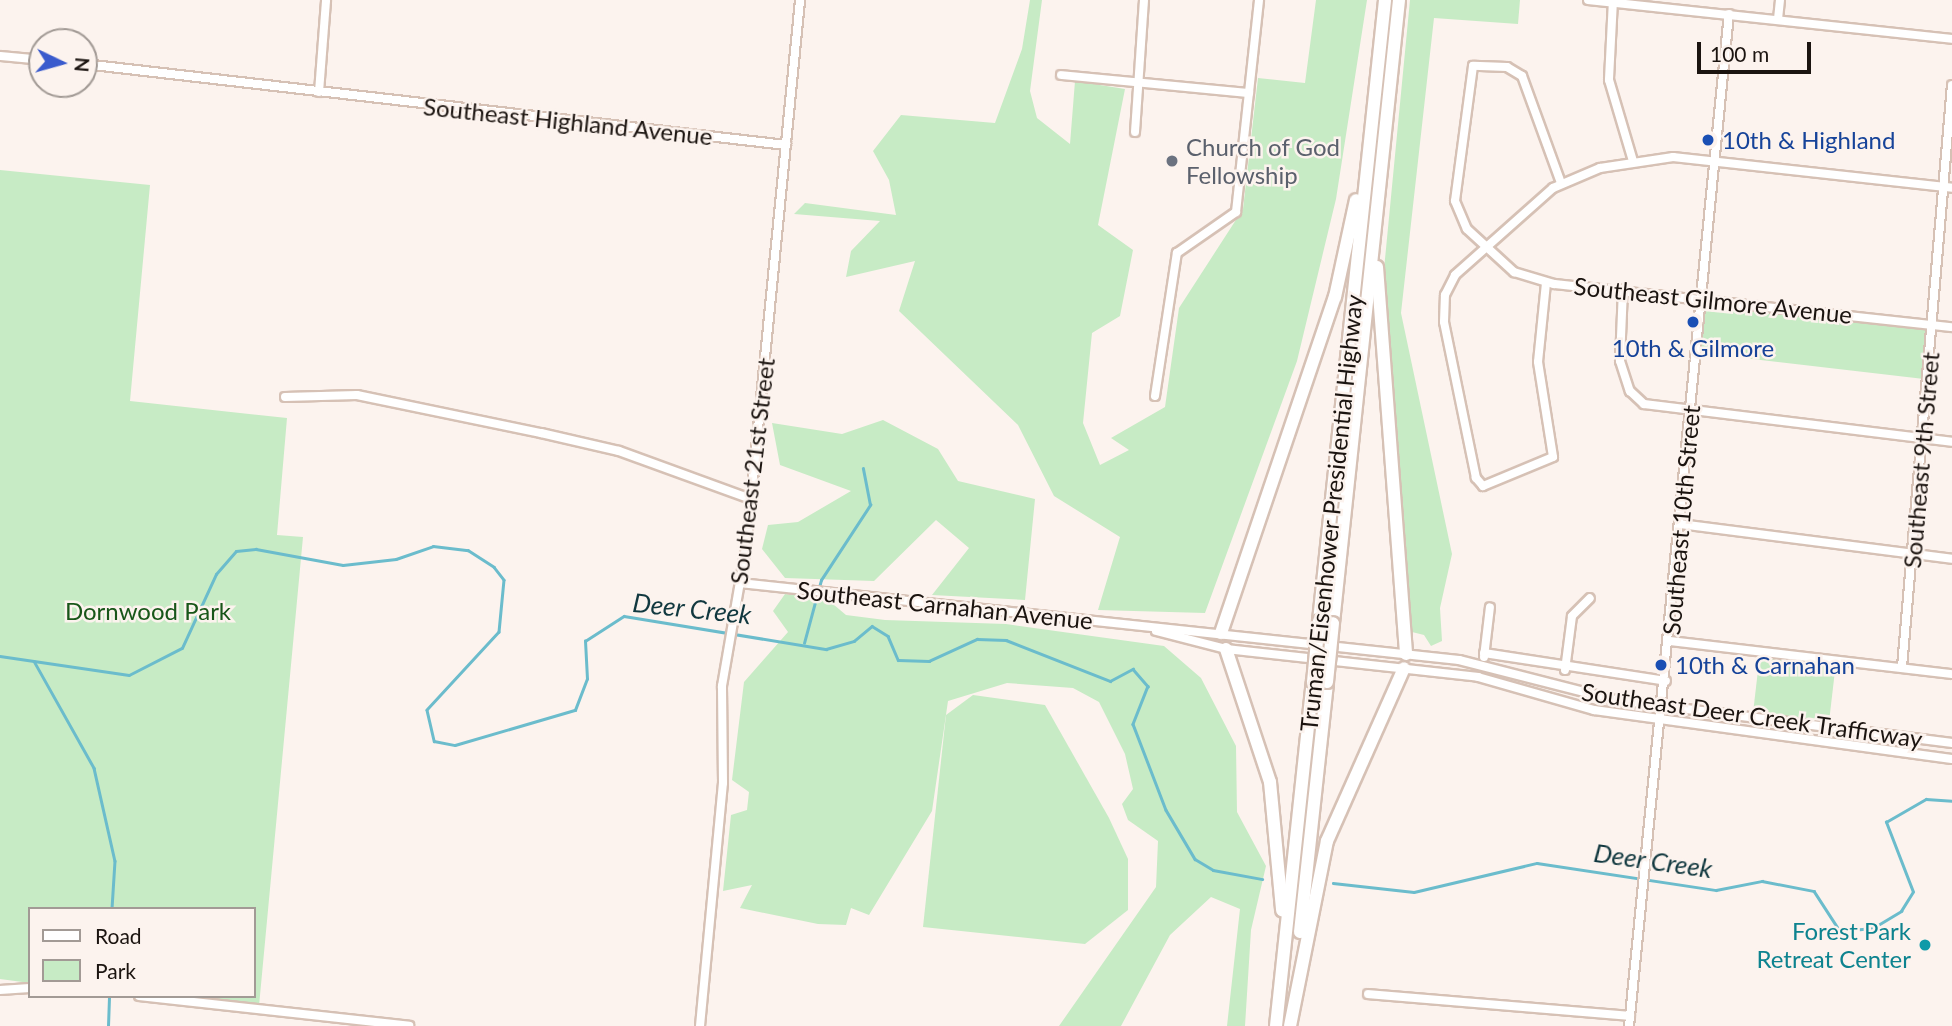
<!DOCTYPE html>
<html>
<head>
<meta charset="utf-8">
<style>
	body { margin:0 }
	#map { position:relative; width:1952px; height:1026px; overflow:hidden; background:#fcf3ee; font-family:Lato,sans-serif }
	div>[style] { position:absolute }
	.green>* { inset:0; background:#c7ebc5 }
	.stream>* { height:2.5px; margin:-1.25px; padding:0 1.25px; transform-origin:1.25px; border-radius:1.25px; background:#6bbccc }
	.roads { filter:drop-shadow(2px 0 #d6c1b5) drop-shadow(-2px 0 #d6c1b5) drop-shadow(0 2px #d6c1b5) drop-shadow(0 -2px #d6c1b5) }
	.minor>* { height:8px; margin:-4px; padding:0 4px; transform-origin:4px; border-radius:4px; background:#fff }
	.highway>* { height:12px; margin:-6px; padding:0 6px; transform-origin:6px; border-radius:6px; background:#fff }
	.bridges { filter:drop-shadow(2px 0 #d6c1b5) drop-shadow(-2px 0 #d6c1b5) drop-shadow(0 2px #d6c1b5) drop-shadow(0 -2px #d6c1b5) }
	.highway-bridge>* { height:12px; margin:-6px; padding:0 6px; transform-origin:6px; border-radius:6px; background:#fff }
	.dots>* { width:19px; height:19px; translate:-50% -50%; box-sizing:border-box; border:4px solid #fcf3ee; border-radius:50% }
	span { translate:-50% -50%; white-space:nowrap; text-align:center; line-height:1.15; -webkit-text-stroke:5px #fcf3ee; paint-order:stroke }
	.street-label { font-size:24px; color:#1b1410 }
	.transit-label { font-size:24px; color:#164399 }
	.left { translate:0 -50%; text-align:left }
	.worship-label { font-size:24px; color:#5b616d }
	.park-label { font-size:24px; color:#185619 }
	.culture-label { font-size:24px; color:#0d838f }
	.right { translate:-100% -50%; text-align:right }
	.water-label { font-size:26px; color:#11383f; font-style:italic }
	.legend { position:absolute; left:28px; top:907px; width:228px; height:91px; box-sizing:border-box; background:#fcf3ee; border:2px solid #a29a95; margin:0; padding:9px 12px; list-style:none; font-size:21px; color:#1b1410 }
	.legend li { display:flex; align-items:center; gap:14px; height:35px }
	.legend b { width:35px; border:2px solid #a29a95 }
	.north { position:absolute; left:28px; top:28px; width:70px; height:70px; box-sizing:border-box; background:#fcf3ee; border:2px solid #a29a95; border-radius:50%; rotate:95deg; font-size:19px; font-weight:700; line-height:28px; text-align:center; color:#1b1410 }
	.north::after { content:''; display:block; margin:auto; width:24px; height:32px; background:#3a5bcd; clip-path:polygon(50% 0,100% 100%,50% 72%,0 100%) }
	.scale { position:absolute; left:1697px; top:42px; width:114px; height:32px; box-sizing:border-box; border:4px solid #1b1410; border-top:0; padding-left:9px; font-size:21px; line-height:24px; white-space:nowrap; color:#1b1410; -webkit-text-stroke:5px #fcf3ee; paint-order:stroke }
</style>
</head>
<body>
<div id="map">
	<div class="green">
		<i style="clip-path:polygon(1030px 0,1042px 0,1030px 91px,1037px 118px,1070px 144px,1075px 81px,1125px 89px,1098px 225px,1133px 250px,1120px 316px,1092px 333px,1083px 423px,1100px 465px,1129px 450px,1111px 438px,1165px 407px,1179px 308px,1243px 209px,1258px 78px,1305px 83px,1316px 0,1367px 0,1336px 199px,1297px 361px,1205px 613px,1098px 610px,1120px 537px,1054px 496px,1018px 425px,899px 311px,915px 261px,846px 277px,851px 251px,880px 221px,794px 214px,805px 203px,896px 215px,889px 180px,873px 151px,901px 115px,995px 123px,1022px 49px)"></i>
		<i style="clip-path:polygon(1410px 0,1520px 0,1518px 24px,1434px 18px,1401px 313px,1452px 554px,1440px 608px,1442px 641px,1431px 646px,1424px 635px,1412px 632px,1382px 290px)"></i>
		<i style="clip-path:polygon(0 170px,150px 185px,130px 401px,287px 418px,277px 535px,303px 537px,259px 1006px,173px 996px,254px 996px,254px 909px,30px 909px,30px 983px,0 979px)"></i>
		<i style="clip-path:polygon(1714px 302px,1926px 327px,1924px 379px,1701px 353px,1705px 308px)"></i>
		<i style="clip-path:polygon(883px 420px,938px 449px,958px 481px,1035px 499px,1025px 600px,932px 595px,969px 548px,936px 520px,874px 581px,785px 578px,762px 549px,768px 525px,798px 522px,851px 491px,780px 465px,772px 423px,842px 434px)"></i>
		<i style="clip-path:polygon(785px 594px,827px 599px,846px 615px,885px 620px,1006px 624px,1164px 646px,1201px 678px,1236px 746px,1237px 812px,1266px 866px,1251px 930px,1245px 1026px,1227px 1026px,1240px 909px,1211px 897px,1170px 935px,1121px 1026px,1059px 1026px,1156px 887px,1158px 841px,1128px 820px,1122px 804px,1133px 789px,1125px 754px,1099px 702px,1073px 688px,1007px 683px,948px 701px,932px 811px,869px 915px,851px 908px,846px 925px,818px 924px,740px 908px,752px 885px,723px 891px,731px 815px,747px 810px,749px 792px,732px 780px,744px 682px,788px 632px,773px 611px)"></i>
		<i style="clip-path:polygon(1760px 653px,1836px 662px,1829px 722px,1753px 713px)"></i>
		<i style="clip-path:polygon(973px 695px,1045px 705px,1109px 818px,1128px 859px,1128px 910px,1085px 944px,923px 927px,946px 715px)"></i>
	</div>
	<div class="stream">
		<i style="left:804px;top:643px;width:65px;rotate:-74.9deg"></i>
		<i style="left:821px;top:580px;width:90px;rotate:-56.8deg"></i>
		<i style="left:870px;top:505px;width:37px;rotate:-101deg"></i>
		<i style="left:0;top:656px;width:130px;rotate:8.4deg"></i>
		<i style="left:129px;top:675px;width:59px;rotate:-27deg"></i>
		<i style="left:182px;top:648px;width:81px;rotate:-65.3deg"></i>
		<i style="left:216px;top:574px;width:30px;rotate:-49deg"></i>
		<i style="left:236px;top:551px;width:20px;rotate:-6deg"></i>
		<i style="left:256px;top:549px;width:88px;rotate:10.4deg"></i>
		<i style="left:343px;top:565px;width:53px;rotate:-6.5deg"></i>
		<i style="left:396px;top:559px;width:39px;rotate:-19deg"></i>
		<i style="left:433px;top:546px;width:35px;rotate:7deg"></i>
		<i style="left:468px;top:550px;width:31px;rotate:33deg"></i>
		<i style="left:494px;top:567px;width:16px;rotate:52deg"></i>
		<i style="left:504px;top:580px;width:52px;rotate:95.5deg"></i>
		<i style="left:499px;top:632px;width:106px;rotate:132.7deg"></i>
		<i style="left:427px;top:710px;width:32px;rotate:77deg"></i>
		<i style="left:434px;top:741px;width:21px;rotate:11deg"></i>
		<i style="left:455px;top:745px;width:125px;rotate:-16.3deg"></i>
		<i style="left:575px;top:710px;width:33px;rotate:-69deg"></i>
		<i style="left:587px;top:679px;width:38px;rotate:-93deg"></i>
		<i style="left:585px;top:641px;width:46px;rotate:-32.7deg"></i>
		<i style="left:624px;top:616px;width:205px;rotate:9.3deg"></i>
		<i style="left:826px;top:649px;width:29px;rotate:-16deg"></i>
		<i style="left:854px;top:641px;width:23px;rotate:-40deg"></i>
		<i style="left:872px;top:626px;width:19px;rotate:32deg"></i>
		<i style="left:888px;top:636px;width:26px;rotate:67deg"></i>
		<i style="left:898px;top:660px;width:31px;rotate:2deg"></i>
		<i style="left:929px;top:661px;width:53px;rotate:-24.6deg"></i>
		<i style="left:977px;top:639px;width:29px;rotate:2deg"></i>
		<i style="left:1006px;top:640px;width:112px;rotate:21.5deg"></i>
		<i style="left:1110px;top:681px;width:26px;rotate:-28deg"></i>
		<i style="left:1133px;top:669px;width:23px;rotate:49deg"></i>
		<i style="left:1148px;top:686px;width:41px;rotate:111.5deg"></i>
		<i style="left:1133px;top:724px;width:92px;rotate:69deg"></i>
		<i style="left:1166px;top:810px;width:57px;rotate:59.4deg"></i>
		<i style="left:1195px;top:859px;width:21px;rotate:31deg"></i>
		<i style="left:1213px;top:870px;width:50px;rotate:10.4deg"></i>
		<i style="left:34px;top:661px;width:123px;rotate:60.7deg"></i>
		<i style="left:94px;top:768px;width:95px;rotate:77.3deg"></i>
		<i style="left:115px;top:861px;width:48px;rotate:93.6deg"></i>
		<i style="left:1333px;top:883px;width:81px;rotate:6.3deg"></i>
		<i style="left:1414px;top:892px;width:126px;rotate:-13.3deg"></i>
		<i style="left:1537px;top:863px;width:181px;rotate:8.6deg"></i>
		<i style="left:1716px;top:890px;width:47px;rotate:-11.1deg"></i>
		<i style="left:1762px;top:881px;width:53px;rotate:10.9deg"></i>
		<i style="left:1814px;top:891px;width:48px;rotate:57deg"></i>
		<i style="left:1840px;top:931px;width:33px;rotate:-5deg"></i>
		<i style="left:1873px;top:928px;width:33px;rotate:-31deg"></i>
		<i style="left:1901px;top:911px;width:22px;rotate:-58deg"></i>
		<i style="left:1913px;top:892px;width:75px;rotate:-111.1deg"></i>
		<i style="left:1886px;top:822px;width:46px;rotate:-29.9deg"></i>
		<i style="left:1926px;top:799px;width:26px;rotate:4deg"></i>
		<i style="left:108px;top:1026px;width:30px;rotate:-88deg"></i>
	</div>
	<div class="roads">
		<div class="minor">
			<i style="left:1588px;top:0;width:366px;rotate:6.1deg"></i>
			<i style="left:1613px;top:0;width:80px;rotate:92.9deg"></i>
			<i style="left:1609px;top:80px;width:84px;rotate:73.5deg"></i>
			<i style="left:1778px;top:19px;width:19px;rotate:-84deg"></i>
			<i style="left:0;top:56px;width:42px;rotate:5.4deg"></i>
			<i style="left:84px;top:64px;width:707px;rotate:6.58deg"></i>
			<i style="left:1061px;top:75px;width:189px;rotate:5.5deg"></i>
			<i style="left:319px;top:92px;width:92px;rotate:-85.6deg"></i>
			<i style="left:1135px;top:132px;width:132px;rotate:-86.1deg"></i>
			<i style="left:1561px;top:183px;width:114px;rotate:-110deg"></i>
			<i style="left:1522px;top:76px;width:17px;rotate:-149deg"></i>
			<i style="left:1507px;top:67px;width:34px;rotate:-178deg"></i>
			<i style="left:1473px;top:66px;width:136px;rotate:97.6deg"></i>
			<i style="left:1455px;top:201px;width:30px;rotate:67deg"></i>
			<i style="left:1467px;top:229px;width:64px;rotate:42.5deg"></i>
			<i style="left:1514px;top:272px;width:42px;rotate:16.7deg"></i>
			<i style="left:1554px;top:284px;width:400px;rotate:6.2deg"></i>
			<i style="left:1546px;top:283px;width:79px;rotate:95.8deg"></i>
			<i style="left:1538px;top:362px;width:96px;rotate:81deg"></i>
			<i style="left:1553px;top:457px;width:76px;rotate:157.5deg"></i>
			<i style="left:1483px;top:486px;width:11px;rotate:-131deg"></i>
			<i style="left:1476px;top:478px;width:159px;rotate:-101.6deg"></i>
			<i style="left:1444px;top:322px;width:27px;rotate:-88deg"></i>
			<i style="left:1445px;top:295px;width:22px;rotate:-63deg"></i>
			<i style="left:1455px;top:275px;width:131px;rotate:-41.6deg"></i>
			<i style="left:1553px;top:188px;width:51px;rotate:-23.1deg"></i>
			<i style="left:1600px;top:168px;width:74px;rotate:-8.6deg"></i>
			<i style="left:1673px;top:157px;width:281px;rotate:6.3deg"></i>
			<i style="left:1623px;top:289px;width:72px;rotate:92.4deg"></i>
			<i style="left:1620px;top:361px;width:32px;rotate:72deg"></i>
			<i style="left:1630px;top:391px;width:19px;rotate:43deg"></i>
			<i style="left:1644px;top:404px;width:310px;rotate:7deg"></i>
			<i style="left:1155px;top:396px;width:145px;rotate:-81.3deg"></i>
			<i style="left:1177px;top:253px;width:72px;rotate:-34.8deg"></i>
			<i style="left:1236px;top:212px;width:213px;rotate:-83.8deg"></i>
			<i style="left:285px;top:397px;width:72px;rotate:-1.6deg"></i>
			<i style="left:357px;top:395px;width:188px;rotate:11.7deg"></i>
			<i style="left:541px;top:433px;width:80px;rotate:13deg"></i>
			<i style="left:619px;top:451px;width:140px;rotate:20deg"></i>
			<i style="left:1680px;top:524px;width:274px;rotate:7.3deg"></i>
			<i style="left:740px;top:583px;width:723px;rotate:6.11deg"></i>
			<i style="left:1459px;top:660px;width:162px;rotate:14.3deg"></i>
			<i style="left:1616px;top:700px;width:339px;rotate:7.3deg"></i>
			<i style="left:1156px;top:631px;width:72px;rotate:14.4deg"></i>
			<i style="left:1226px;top:649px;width:254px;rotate:6.3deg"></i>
			<i style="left:1478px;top:677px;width:121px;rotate:15.9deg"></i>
			<i style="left:1594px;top:710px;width:361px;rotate:7.8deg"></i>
			<i style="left:1670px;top:641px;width:284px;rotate:6.7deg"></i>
			<i style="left:1484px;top:653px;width:184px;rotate:8.7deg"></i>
			<i style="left:1484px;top:657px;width:50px;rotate:-83.2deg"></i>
			<i style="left:1902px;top:667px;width:584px;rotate:-85.09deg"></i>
			<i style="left:1565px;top:670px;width:54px;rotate:-82.6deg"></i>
			<i style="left:1572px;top:616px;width:25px;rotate:-45deg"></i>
			<i style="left:0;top:990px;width:30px;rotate:-4deg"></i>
			<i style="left:1368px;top:994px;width:263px;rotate:4.8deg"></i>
			<i style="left:139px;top:996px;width:272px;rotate:6.3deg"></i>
			<i style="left:700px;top:1026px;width:244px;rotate:-84.6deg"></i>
			<i style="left:723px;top:783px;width:97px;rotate:-90.6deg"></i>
			<i style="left:722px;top:686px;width:147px;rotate:-80.2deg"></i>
			<i style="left:747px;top:541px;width:544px;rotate:-84.4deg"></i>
			<i style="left:1629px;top:1026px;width:1017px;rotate:-84.36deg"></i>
		</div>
		<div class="highway">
			<i style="left:1377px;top:267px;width:388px;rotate:85.7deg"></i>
			<i style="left:1319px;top:621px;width:624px;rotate:-83.93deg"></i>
			<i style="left:1333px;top:623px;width:626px;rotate:-83.95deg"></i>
			<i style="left:1221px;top:633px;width:355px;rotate:-71.3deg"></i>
			<i style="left:1335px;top:297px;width:99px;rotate:-77.8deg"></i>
			<i style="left:1226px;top:649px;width:140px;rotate:71.7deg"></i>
			<i style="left:1270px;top:782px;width:129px;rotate:84.6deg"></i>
			<i style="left:1300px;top:932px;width:251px;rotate:-83.8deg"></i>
			<i style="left:1276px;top:1026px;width:346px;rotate:-83.9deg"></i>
			<i style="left:1290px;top:1026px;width:189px;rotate:-78.7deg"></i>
			<i style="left:1327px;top:841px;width:189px;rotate:-66deg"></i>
		</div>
	</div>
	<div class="bridges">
		<div class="highway-bridge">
			<i style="left:1313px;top:682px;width:61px;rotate:-84.4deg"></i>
			<i style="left:1327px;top:682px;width:59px;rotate:-84.2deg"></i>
		</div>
	</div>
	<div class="dots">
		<i style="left:1708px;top:140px;background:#1a4fb4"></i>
		<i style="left:1172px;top:161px;background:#6b7280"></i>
		<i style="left:1693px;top:322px;background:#1a4fb4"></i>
		<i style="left:1661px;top:665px;background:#1a4fb4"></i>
		<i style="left:1925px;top:945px;background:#0f9aa8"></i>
	</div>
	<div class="street-label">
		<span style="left:568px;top:121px;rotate:6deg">Southeast Highland Avenue</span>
		<span style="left:1713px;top:300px;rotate:6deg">Southeast Gilmore Avenue</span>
		<span style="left:1921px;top:460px;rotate:-85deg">Southeast 9th Street</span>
		<span style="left:752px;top:471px;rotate:-83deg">Southeast 21st Street</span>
		<span style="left:1331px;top:513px;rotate:-84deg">Truman/Eisenhower Presidential Highway</span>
		<span style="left:1681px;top:520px;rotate:-85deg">Southeast 10th Street</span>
		<span style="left:945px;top:605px;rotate:6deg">Southeast Carnahan Avenue</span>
		<span style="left:1752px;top:715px;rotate:8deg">Southeast Deer Creek Trafficway</span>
	</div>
	<div class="transit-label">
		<span class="left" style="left:1722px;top:140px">10th &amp; Highland</span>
		<span style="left:1693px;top:348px">10th &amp; Gilmore</span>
		<span class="left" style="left:1675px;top:665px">10th &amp; Carnahan</span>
	</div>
	<div class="worship-label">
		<span class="left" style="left:1186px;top:161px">Church of God<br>Fellowship</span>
	</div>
	<div class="park-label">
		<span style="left:148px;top:611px">Dornwood Park</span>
	</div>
	<div class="culture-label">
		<span class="right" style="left:1911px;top:945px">Forest Park<br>Retreat Center</span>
	</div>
	<div class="water-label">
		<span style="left:692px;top:609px;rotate:6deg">Deer Creek</span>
		<span style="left:1653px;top:861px;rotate:8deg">Deer Creek</span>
	</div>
	<ul class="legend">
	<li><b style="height:9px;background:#fff"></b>Road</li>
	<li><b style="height:19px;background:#c7ebc5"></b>Park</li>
	</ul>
	<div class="north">N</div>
	<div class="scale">100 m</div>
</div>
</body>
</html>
